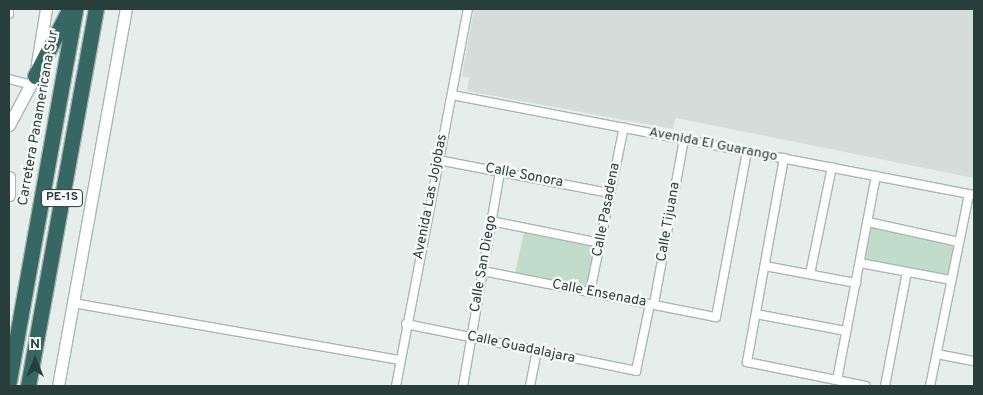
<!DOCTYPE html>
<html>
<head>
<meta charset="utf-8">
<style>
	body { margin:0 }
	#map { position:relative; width:983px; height:395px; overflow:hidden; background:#e6eeeb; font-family:Overpass,sans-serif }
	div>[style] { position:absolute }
	.built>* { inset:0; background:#d5ddda }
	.green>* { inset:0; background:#c2dccb }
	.roads { filter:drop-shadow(1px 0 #a9b6b2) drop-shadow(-1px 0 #a9b6b2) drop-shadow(0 1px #a9b6b2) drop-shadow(0 -1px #a9b6b2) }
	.street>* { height:8px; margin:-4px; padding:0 4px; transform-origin:4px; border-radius:4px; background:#fff }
	.secondary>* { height:11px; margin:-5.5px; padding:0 5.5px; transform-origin:5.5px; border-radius:5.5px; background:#fff }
	.highway>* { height:15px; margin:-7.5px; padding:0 7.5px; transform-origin:7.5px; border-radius:7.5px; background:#366762 }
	span { translate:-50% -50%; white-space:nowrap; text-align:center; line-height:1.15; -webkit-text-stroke:4.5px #f7faf9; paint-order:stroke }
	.shield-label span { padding:1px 4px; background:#f7faf9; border:1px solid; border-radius:4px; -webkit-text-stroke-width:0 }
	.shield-label { font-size:12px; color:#273e3a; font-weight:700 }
	.street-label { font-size:14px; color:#273e3a }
	.frame { position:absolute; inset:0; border:10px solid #273e3a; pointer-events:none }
	.north { position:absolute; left:10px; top:335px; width:50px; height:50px; -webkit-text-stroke:4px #f7faf9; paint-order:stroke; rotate:0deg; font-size:14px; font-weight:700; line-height:20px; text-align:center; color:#273e3a }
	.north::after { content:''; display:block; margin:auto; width:18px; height:22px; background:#273e3a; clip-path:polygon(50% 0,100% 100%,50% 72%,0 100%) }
</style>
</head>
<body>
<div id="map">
	<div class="built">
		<i style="clip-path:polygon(474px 9px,974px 9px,974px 178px,676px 118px,673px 129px,467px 91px,469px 78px,462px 76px)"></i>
	</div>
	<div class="green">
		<i style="clip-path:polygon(871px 226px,954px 244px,948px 277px,863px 259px)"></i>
		<i style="clip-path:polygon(524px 232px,595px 247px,587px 288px,515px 273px)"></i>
	</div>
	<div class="roads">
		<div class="street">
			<i style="left:9px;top:14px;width:5px;rotate:-90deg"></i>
			<i style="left:9px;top:79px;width:24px;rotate:15deg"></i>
			<i style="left:452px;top:95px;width:531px;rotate:10.84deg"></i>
			<i style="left:784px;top:158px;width:207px;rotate:100.3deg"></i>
			<i style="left:747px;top:362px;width:121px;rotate:11.4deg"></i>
			<i style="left:438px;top:160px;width:175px;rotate:10.9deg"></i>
			<i style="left:491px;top:221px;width:111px;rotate:11.4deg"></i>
			<i style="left:868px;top:222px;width:93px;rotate:12.4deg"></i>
			<i style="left:860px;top:263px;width:93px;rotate:10.6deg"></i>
			<i style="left:765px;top:266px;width:93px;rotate:10.6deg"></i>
			<i style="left:483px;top:271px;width:237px;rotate:11.2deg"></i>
			<i style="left:716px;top:317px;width:169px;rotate:-79.4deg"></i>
			<i style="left:810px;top:274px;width:109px;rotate:-78.4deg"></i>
			<i style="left:590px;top:292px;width:168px;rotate:-78.4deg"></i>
			<i style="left:73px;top:303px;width:332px;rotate:9.9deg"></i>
			<i style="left:654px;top:304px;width:168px;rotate:-79.7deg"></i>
			<i style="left:756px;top:314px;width:92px;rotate:10.7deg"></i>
			<i style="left:406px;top:324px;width:235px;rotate:11.5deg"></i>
			<i style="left:636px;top:371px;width:68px;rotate:-78.2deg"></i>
			<i style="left:937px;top:354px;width:38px;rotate:11deg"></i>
			<i style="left:837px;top:380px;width:208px;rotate:-79.2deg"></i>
			<i style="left:396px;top:386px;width:384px;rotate:-79.2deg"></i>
			<i style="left:463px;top:386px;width:217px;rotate:-80.2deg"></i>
			<i style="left:530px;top:386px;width:36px;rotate:-79deg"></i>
			<i style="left:885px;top:386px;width:116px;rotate:-79.1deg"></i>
			<i style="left:930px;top:386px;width:196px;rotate:-78.5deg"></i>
		</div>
		<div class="secondary">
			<i style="left:9px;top:125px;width:55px;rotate:-62deg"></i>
			<i style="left:35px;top:76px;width:68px;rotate:-80.7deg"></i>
			<i style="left:9px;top:177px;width:18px;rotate:90deg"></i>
			<i style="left:58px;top:386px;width:383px;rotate:-79.8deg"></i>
		</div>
		<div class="highway">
			<i style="left:35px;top:76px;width:74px;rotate:-62.7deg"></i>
			<i style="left:9px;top:381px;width:378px;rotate:-79.9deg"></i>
			<i style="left:28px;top:386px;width:383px;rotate:-79.8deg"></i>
		</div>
	</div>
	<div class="shield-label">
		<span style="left:62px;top:198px">PE-1S</span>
	</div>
	<div class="street-label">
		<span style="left:39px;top:118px;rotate:-80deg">Carretera Panamericana Sur</span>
		<span style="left:713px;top:145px;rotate:11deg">Avenida El Guarango</span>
		<span style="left:524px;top:176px;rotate:11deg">Calle Sonora</span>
		<span style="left:431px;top:197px;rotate:-79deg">Avenida Las Jojobas</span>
		<span style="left:607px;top:210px;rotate:-79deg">Calle Pasadena</span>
		<span style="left:669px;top:222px;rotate:-80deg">Calle Tijuana</span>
		<span style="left:484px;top:264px;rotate:-80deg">Calle San Diego</span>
		<span style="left:599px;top:294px;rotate:11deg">Calle Ensenada</span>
		<span style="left:521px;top:348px;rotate:12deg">Calle Guadalajara</span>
	</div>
	<div class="frame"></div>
	<div class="north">N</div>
</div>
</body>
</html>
